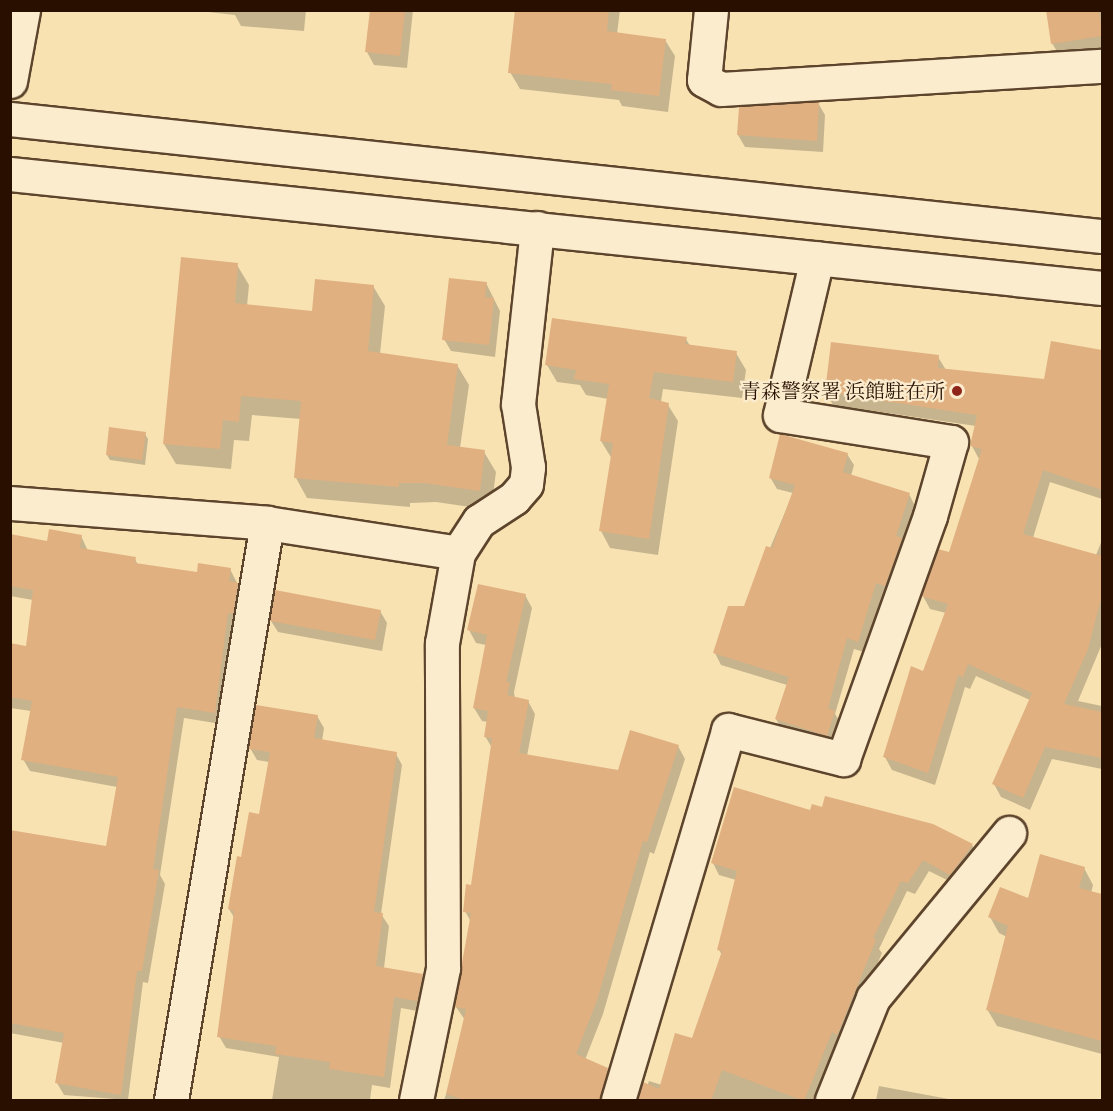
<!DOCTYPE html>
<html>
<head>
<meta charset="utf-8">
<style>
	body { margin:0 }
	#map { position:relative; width:1113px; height:1111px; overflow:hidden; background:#f8e2b2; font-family:"IM FELL Double Pica","Noto Serif JP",serif }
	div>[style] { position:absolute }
	.shadow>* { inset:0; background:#0003 }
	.building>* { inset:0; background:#e1b080 }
	.roads { filter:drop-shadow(2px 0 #5d442c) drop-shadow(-2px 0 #5d442c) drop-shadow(0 2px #5d442c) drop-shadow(0 -2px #5d442c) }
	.minor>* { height:33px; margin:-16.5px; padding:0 16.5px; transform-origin:16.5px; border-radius:16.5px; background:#faeccd }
	.tertiary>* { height:33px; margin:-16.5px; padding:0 16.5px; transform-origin:16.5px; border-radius:16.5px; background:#faeccd }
	.dots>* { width:16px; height:16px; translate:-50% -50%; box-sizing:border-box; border:3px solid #faeccd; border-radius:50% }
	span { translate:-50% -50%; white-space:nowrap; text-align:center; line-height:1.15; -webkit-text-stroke:4.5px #faeccd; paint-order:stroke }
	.poi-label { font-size:20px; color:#290f00 }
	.right { translate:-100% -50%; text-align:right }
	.frame { position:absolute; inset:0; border:12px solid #290f00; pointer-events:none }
</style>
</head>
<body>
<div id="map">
	<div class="shadow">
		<i style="clip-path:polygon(190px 10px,306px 10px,304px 31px,241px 26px,235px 15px)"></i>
		<i style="clip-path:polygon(371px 10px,413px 10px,407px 68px,374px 65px,367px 52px)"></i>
		<i style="clip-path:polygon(517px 10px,620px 10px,617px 34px,665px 40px,675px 56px,668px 112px,622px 106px,619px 100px,520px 89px,510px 72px)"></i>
		<i style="clip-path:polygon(1048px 10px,1102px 10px,1102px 49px,1059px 55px,1052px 43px)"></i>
		<i style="clip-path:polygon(818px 103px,825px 115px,823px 152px,745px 147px,738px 135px)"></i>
		<i style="clip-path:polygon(237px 265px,249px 285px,247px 306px,313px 313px,373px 286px,385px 306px,380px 354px,457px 365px,469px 385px,460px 448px,484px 452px,496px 472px,491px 510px,436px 502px,410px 503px,410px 507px,307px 498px,296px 478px,301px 419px,252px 415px,249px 441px,234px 440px,231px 469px,176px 464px,164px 444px)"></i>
		<i style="clip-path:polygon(486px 283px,500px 311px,495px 357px,451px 351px,444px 339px)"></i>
		<i style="clip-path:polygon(686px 339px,690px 346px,736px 353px,746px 370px,742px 398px,663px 389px,661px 402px,668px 405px,678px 421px,658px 555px,610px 548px,601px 531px,612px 459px,601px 441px,608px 399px,586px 395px,580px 385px,557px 382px,547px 365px)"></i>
		<i style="clip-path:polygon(1052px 342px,1102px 351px,1102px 499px,1050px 482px,1033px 538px,1096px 555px,1102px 540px,1102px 644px,1078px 701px,1102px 706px,1102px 769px,1052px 759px,1030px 810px,1001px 797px,994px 784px,1030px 700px,976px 676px,970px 689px,965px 687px,935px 785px,892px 770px,885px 757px,924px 672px,946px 613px,930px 609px,923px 596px,950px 554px,979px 459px,972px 446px,976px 426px,833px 405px,826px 392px,938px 357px,946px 370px,1045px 381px)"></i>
		<i style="clip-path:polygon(145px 434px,148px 439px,145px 465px,110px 460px,107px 455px)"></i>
		<i style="clip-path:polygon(847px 454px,854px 465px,851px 476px,909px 494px,915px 506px,891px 596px,883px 594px,864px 652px,854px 649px,835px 714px,841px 723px,833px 746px,783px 731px,776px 719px,787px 685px,721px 665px,715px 653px,745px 608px,793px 493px,777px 489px,770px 477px)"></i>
		<i style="clip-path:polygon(10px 536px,48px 542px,81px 536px,88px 551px,135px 559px,138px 565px,198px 574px,230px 569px,244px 597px,221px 724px,184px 718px,160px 875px,165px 884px,148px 983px,143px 982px,128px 1100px,64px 1095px,57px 1083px,64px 1043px,10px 1033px,10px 832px,107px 848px,117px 787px,30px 771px,23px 759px,31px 711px,10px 708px,10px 644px,28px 647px,33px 600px,10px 596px)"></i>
		<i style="clip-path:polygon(525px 595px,532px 608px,514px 692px,515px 699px,528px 701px,535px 714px,527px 756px,619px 772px,678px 746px,685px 759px,654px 854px,650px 852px,603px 1014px,585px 1060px,606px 1068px,614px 1081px,606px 1100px,444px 1100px,461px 1053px,465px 1020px,456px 1007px,471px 922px,465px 911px,473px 887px,492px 748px,485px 736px,488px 722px,482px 721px,474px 708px,486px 645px,476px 643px,469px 630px)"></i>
		<i style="clip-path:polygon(380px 611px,387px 623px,382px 651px,278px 632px,271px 621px)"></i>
		<i style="clip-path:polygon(317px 716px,324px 728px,322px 741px,396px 754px,402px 765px,381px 914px,389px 926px,384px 968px,422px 975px,428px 987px,423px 1012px,401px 1008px,390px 1088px,372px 1085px,370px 1100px,272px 1100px,279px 1057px,226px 1048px,219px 1036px,235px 919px,229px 909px,242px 858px,260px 815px,269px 762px,257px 760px,250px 748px)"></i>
		<i style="clip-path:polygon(811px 812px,972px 845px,978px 857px,957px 885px,929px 871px,915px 894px,907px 891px,879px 949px,882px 953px,844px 1045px,838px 1043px,815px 1100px,643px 1100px,649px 1081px,662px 1085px,693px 1040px,722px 955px,719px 950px,736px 880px,719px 875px,713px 863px)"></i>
		<i style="clip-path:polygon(1084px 868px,1093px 885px,1091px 893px,1102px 896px,1102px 1054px,997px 1026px,987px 1009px,1007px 937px,999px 933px,990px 917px,1029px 900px)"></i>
		<i style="clip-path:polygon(879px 1086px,954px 1100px,876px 1100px)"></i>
	</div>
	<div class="building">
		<i style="clip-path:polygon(370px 10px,405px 10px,400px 56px,365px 52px)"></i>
		<i style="clip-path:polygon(515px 10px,609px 10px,607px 31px,666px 39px,659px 96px,611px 90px,612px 84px,508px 73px)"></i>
		<i style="clip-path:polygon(1046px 10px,1099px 10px,1102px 36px,1051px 44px)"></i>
		<i style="clip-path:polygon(819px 102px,817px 141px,737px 135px,739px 107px)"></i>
		<i style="clip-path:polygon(181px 257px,238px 263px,235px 303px,312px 311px,315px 279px,374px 285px,368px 351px,458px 364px,447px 445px,485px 450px,480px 491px,424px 483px,399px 483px,399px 487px,294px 478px,301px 401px,241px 396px,239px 422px,223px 420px,220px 449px,163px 444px)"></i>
		<i style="clip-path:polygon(449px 278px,487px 282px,485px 297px,494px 298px,489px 345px,442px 340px)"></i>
		<i style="clip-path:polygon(552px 318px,687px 337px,685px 344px,737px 351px,733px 382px,654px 372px,649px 398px,669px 403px,649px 539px,599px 531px,613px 443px,600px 441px,609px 384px,574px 379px,576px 370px,545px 365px)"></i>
		<i style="clip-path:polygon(1051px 341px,1102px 350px,1102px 490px,1043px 470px,1023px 534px,1102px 556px,1102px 595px,1088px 649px,1064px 704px,1102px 712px,1102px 758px,1045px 747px,1023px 798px,992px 784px,1032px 693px,968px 664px,963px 677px,958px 675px,928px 773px,883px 757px,911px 666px,923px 671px,948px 604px,921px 596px,938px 549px,949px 552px,982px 449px,970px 446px,977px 415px,825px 392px,831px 342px,939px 355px,938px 368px,1044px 379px)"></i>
		<i style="clip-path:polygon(109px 427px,146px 432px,142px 460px,106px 455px)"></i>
		<i style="clip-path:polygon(780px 434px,848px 453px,843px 472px,910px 493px,896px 536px,902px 538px,885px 586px,876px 583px,858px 642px,847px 638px,828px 708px,835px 711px,827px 736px,775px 719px,789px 677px,713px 653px,728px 606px,744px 606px,766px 546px,772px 548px,795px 485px,769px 478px)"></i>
		<i style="clip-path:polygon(49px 529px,82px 535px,80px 548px,136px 557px,135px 563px,197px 572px,198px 563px,231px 568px,229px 581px,238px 583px,233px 614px,228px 613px,215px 713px,177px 707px,153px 869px,159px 870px,142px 971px,137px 971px,121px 1095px,55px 1083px,64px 1033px,10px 1023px,10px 830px,106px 846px,118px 777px,21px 760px,32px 701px,10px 697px,10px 643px,26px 646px,33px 590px,10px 586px,10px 534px,47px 541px)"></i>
		<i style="clip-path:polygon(478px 584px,526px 594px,506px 682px,510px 682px,507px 695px,529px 700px,519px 753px,618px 770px,630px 730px,679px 745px,647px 842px,643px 841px,597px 1000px,576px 1054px,608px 1068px,600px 1101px,468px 1101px,446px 1094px,466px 1009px,454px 1007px,471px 913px,463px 912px,466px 884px,471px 885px,492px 738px,484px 737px,488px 711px,473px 708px,487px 635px,467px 630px)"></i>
		<i style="clip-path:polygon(275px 590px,381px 610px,375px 640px,270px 621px)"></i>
		<i style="clip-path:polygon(256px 705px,318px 715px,314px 738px,397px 752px,374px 912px,383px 913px,376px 966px,423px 974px,417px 1001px,394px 997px,384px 1077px,329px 1069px,330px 1062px,275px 1054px,276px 1046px,217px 1037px,234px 911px,228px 909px,237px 856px,241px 857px,249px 812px,259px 814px,270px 752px,248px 749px)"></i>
		<i style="clip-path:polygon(734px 787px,810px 810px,812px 804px,822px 807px,825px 796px,933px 824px,973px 844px,950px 875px,923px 860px,908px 883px,901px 881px,873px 938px,876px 940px,837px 1035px,832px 1032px,804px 1101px,722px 1070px,711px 1101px,637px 1101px,643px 1082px,659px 1089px,675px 1033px,692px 1038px,722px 951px,717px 950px,737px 871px,711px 863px)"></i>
		<i style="clip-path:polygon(1040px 854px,1085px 867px,1079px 888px,1102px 894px,1102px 1041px,986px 1010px,1008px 926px,988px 917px,1000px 887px,1028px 898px)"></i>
	</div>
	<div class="roads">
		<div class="minor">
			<i style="left:711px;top:10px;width:70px;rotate:95.7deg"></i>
			<i style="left:704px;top:80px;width:19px;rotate:28deg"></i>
			<i style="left:721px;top:89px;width:382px;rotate:-3.5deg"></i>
			<i style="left:10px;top:81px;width:72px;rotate:-79.6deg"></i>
			<i style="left:10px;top:503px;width:258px;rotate:4.4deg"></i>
			<i style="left:267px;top:523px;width:193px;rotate:8.9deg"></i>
			<i style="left:171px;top:1100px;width:585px;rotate:-80.55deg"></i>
			<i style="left:416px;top:1100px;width:135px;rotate:-78.4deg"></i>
			<i style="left:443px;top:968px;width:325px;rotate:-90.2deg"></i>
			<i style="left:442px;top:643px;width:91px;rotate:-79.9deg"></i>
			<i style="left:458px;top:553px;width:38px;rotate:-57deg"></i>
			<i style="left:479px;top:521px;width:42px;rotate:-33.3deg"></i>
			<i style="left:514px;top:498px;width:18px;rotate:-49deg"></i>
			<i style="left:526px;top:484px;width:17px;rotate:-83deg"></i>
			<i style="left:528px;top:467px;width:64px;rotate:-99deg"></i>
			<i style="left:518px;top:404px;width:177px;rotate:-83.8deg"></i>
			<i style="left:618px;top:1100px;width:386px;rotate:-73.4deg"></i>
			<i style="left:728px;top:730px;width:119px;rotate:14.2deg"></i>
			<i style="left:843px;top:759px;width:258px;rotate:-70.3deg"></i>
			<i style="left:930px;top:516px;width:77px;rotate:-74.2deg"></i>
			<i style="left:951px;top:442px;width:173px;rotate:-171deg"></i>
			<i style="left:780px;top:415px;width:161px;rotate:-76.7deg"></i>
			<i style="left:832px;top:1100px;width:110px;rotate:-68.1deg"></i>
			<i style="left:873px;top:998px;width:214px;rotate:-50.5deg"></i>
		</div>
		<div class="tertiary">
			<i style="left:10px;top:119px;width:1098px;rotate:6.12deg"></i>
			<i style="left:10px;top:174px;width:1098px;rotate:5.96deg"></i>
		</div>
	</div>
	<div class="dots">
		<i style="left:957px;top:391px;background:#8f2418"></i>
	</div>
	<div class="poi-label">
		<span class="right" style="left:945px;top:391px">青森警察署 浜館駐在所</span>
	</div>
	<div class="frame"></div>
</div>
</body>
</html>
